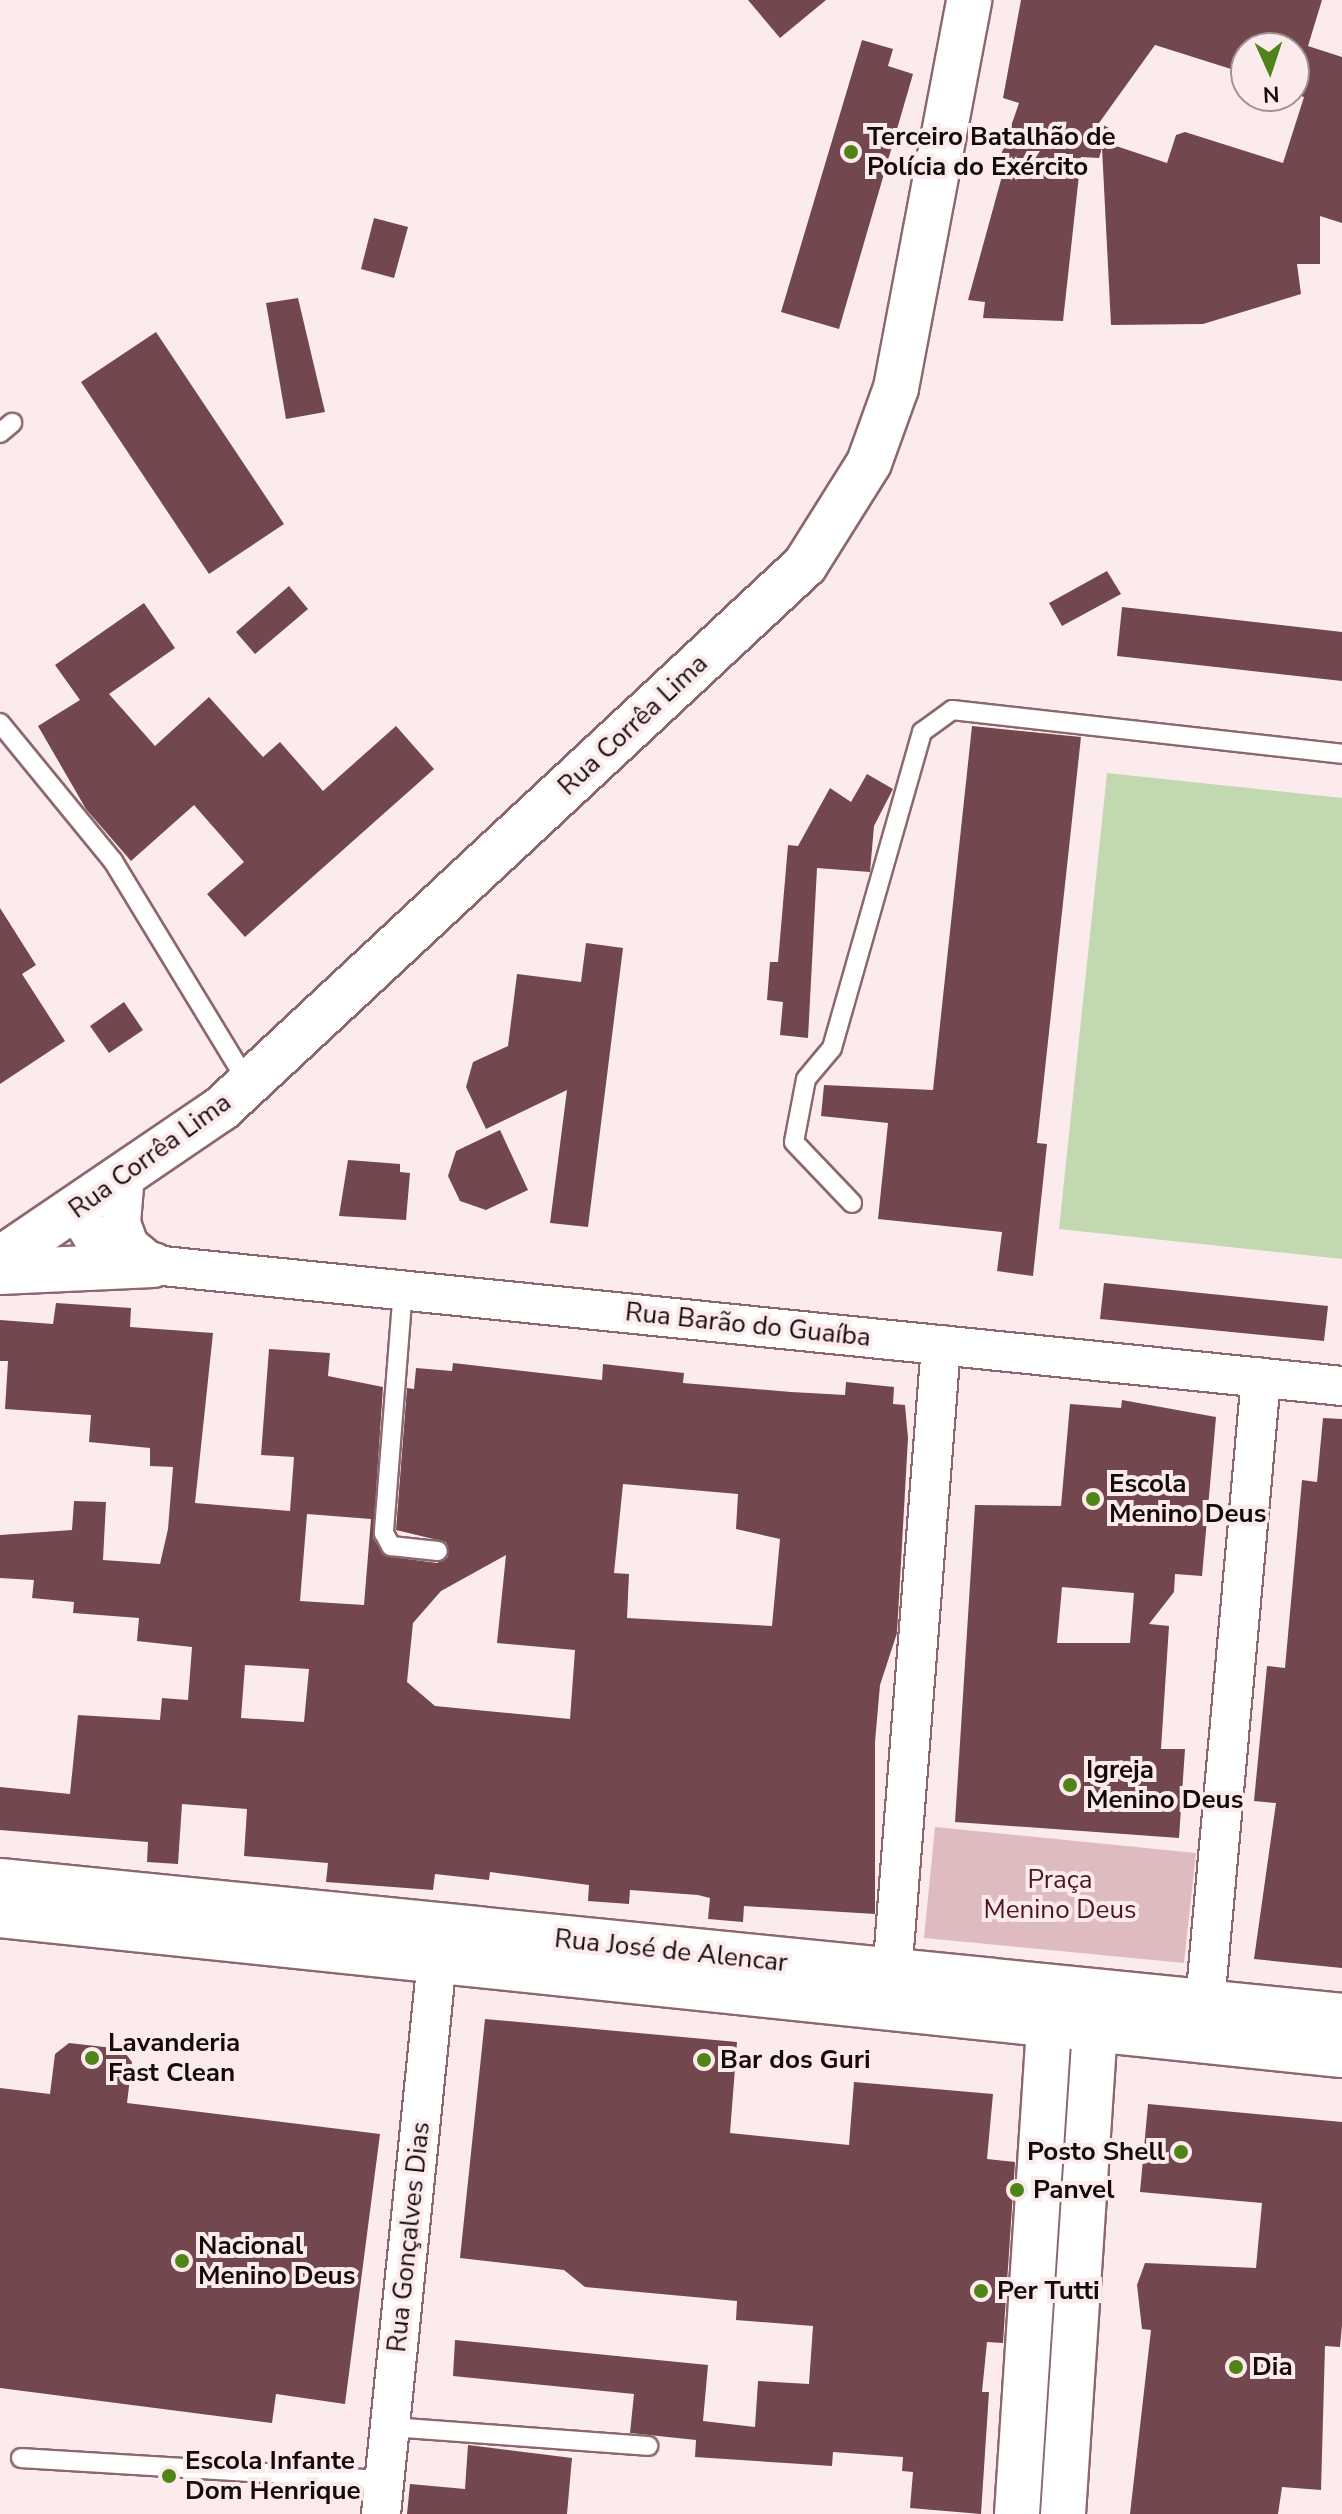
<!DOCTYPE html>
<html>
<head>
<meta charset="utf-8">
<style>
	body { margin:0 }
	#map { position:relative; width:1342px; height:2514px; overflow:hidden; background:#fcebed; font-family:"Nunito Sans",sans-serif }
	div>[style] { position:absolute }
	.green>* { inset:0; background:#debbbf }
	.water>* { inset:0; background:#c1d8b1 }
	.building>* { inset:0; background:#72484e }
	.roads { filter:drop-shadow(2px 0 #8c686d) drop-shadow(-2px 0 #8c686d) drop-shadow(0 2px #8c686d) drop-shadow(0 -2px #8c686d) }
	.lane>* { height:18px; margin:-9px; padding:0 9px; transform-origin:9px; border-radius:9px; background:#fff }
	.street>* { height:38px; margin:-19px; padding:0 19px; transform-origin:19px; border-radius:19px; background:#fff }
	.secondary>* { height:44px; margin:-22px; padding:0 22px; transform-origin:22px; border-radius:22px; background:#fff }
	.dots>* { width:22px; height:22px; translate:-50% -50%; box-sizing:border-box; border:4px solid #fcebed; border-radius:50% }
	span { translate:-50% -50%; white-space:nowrap; text-align:center; line-height:1.15; -webkit-text-stroke:8px #fcebed; paint-order:stroke }
	.poi-label { font-size:26px; color:#170a0c; font-weight:700 }
	.left { translate:0 -50%; text-align:left }
	.right { translate:-100% -50%; text-align:right }
	.street-label { font-size:26px; color:#170a0c }
	.park-label { font-size:26px; color:#4f1423 }
	.north { position:absolute; left:1230px; top:32px; width:80px; height:80px; box-sizing:border-box; background:#fcebed; border:2px solid #a09193; border-radius:50%; rotate:177deg; font-size:22px; font-weight:700; line-height:32px; text-align:center; color:#170a0c }
	.north::after { content:''; display:block; margin:auto; width:28px; height:36px; background:#508419; clip-path:polygon(50% 0,100% 100%,50% 72%,0 100%) }
</style>
</head>
<body>
<div id="map">
	<div class="green">
		<i style="clip-path:polygon(935px 1827px,1196px 1853px,1184px 1963px,924px 1938px)"></i>
	</div>
	<div class="water">
		<i style="clip-path:polygon(1107px 773px,1342px 798px,1342px 1259px,1059px 1229px)"></i>
	</div>
	<div class="building">
		<i style="clip-path:polygon(748px 0,826px 0,780px 38px)"></i>
		<i style="clip-path:polygon(evenodd,1021px 0,1322px 0,1308px 46px,1342px 57px,1342px 223px,1320px 216px,1320px 264px,1297px 264px,1301px 294px,1203px 324px,1111px 325px,1102px 148px,1099px 158px,1081px 157px,1063px 321px,983px 318px,985px 302px,968px 300px,1002px 176px,994px 175px,1019px 103px,1003px 98px,1021px 0,1155px 45px,1231px 69px,1238px 48px,1294px 48px,1294px 94px,1304px 97px,1283px 163px,1185px 132px,1176px 135px,1167px 163px,1104px 142px,1109px 128px,1099px 123px,1155px 45px)"></i>
		<i style="clip-path:polygon(862px 40px,893px 49px,888px 66px,913px 74px,839px 329px,781px 312px)"></i>
		<i style="clip-path:polygon(374px 218px,408px 227px,394px 278px,361px 269px)"></i>
		<i style="clip-path:polygon(298px 298px,325px 412px,286px 419px,266px 303px)"></i>
		<i style="clip-path:polygon(156px 332px,284px 524px,209px 574px,81px 382px)"></i>
		<i style="clip-path:polygon(1107px 571px,1121px 594px,1062px 626px,1049px 603px)"></i>
		<i style="clip-path:polygon(289px 586px,308px 609px,255px 654px,236px 632px)"></i>
		<i style="clip-path:polygon(144px 603px,175px 648px,109px 694px,155px 746px,209px 697px,263px 757px,280px 742px,323px 791px,396px 726px,434px 769px,245px 937px,207px 894px,244px 862px,194px 805px,131px 861px,86px 809px,38px 726px,80px 700px,55px 665px)"></i>
		<i style="clip-path:polygon(1122px 607px,1342px 632px,1342px 681px,1117px 656px)"></i>
		<i style="clip-path:polygon(972px 726px,1081px 737px,1037px 1143px,1047px 1144px,1033px 1276px,997px 1271px,1002px 1232px,878px 1219px,888px 1123px,821px 1116px,824px 1085px,933px 1090px)"></i>
		<i style="clip-path:polygon(867px 774px,893px 789px,874px 826px,870px 872px,817px 868px,808px 1038px,780px 1035px,783px 1002px,767px 1000px,770px 962px,778px 962px,788px 845px,798px 846px,830px 788px,851px 802px)"></i>
		<i style="clip-path:polygon(0 908px,36px 965px,22px 974px,65px 1041px,0 1084px)"></i>
		<i style="clip-path:polygon(586px 943px,623px 948px,588px 1227px,550px 1223px,567px 1090px,486px 1129px,466px 1087px,473px 1062px,508px 1046px,517px 974px,581px 982px)"></i>
		<i style="clip-path:polygon(124px 1002px,143px 1030px,109px 1053px,90px 1026px)"></i>
		<i style="clip-path:polygon(500px 1130px,528px 1190px,486px 1210px,460px 1201px,448px 1176px,456px 1151px)"></i>
		<i style="clip-path:polygon(348px 1160px,400px 1164px,400px 1172px,410px 1173px,406px 1220px,339px 1216px)"></i>
		<i style="clip-path:polygon(1104px 1283px,1328px 1306px,1324px 1341px,1100px 1319px)"></i>
		<i style="clip-path:polygon(evenodd,56px 1303px,131px 1308px,130px 1327px,213px 1333px,195px 1503px,290px 1511px,294px 1457px,261px 1455px,269px 1349px,330px 1353px,328px 1376px,383px 1387px,373px 1538px,385px 1556px,437px 1563px,448px 1557px,446px 1542px,396px 1530px,407px 1388px,414px 1389px,416px 1368px,452px 1371px,453px 1363px,602px 1380px,603px 1364px,684px 1373px,683px 1383px,791px 1392px,845px 1395px,846px 1382px,894px 1387px,893px 1404px,905px 1405px,908px 1438px,897px 1633px,880px 1685px,875px 1742px,875px 1914px,744px 1906px,743px 1922px,708px 1919px,710px 1898px,698px 1895px,630px 1890px,629px 1904px,588px 1901px,589px 1885px,490px 1872px,489px 1880px,435px 1874px,433px 1890px,326px 1882px,328px 1863px,244px 1856px,247px 1809px,182px 1804px,178px 1864px,147px 1862px,148px 1842px,0 1830px,0 1787px,70px 1794px,78px 1715px,160px 1720px,162px 1698px,188px 1700px,192px 1647px,137px 1641px,139px 1618px,73px 1613px,74px 1602px,32px 1598px,34px 1580px,0 1578px,0 1535px,72px 1530px,74px 1501px,106px 1502px,103px 1560px,160px 1564px,168px 1529px,173px 1467px,150px 1466px,150px 1448px,89px 1442px,91px 1415px,5px 1409px,8px 1361px,0 1361px,0 1320px,53px 1324px,56px 1303px,623px 1484px,738px 1494px,736px 1529px,780px 1539px,772px 1626px,627px 1618px,629px 1574px,614px 1573px,623px 1484px,56px 1303px,307px 1514px,371px 1519px,364px 1605px,300px 1601px,307px 1514px,56px 1303px,506px 1555px,497px 1643px,575px 1650px,570px 1719px,435px 1706px,407px 1682px,413px 1623px,441px 1591px,506px 1555px,56px 1303px,245px 1665px,309px 1669px,304px 1722px,241px 1718px,245px 1665px)"></i>
		<i style="clip-path:polygon(evenodd,1122px 1400px,1216px 1417px,1202px 1576px,1175px 1574px,1174px 1592px,1149px 1624px,1169px 1626px,1161px 1749px,1185px 1749px,1179px 1838px,955px 1822px,975px 1505px,1061px 1506px,1070px 1404px,1121px 1408px,1122px 1400px,1062px 1587px,1134px 1593px,1130px 1643px,1057px 1643px,1062px 1587px)"></i>
		<i style="clip-path:polygon(1323px 1418px,1342px 1419px,1342px 1968px,1254px 1959px,1276px 1803px,1254px 1801px,1267px 1666px,1285px 1668px,1302px 1480px,1317px 1482px)"></i>
		<i style="clip-path:polygon(485px 2019px,737px 2042px,730px 2133px,849px 2145px,854px 2082px,993px 2094px,987px 2159px,1015px 2162px,1003px 2343px,987px 2342px,982px 2392px,989px 2392px,981px 2514px,910px 2508px,913px 2472px,902px 2471px,903px 2457px,833px 2452px,832px 2466px,695px 2457px,696px 2440px,630px 2433px,634px 2394px,453px 2376px,455px 2340px,708px 2365px,703px 2421px,755px 2427px,758px 2381px,809px 2384px,813px 2326px,736px 2320px,737px 2301px,585px 2287px,564px 2270px,460px 2258px)"></i>
		<i style="clip-path:polygon(69px 2043px,122px 2049px,132px 2062px,127px 2103px,380px 2134px,345px 2404px,276px 2394px,272px 2423px,0 2388px,0 2088px,50px 2094px,55px 2054px)"></i>
		<i style="clip-path:polygon(1148px 2104px,1342px 2122px,1342px 2325px,1340px 2347px,1325px 2346px,1321px 2490px,1282px 2487px,1278px 2514px,1130px 2514px,1151px 2330px,1142px 2329px,1137px 2285px,1145px 2263px,1256px 2268px,1262px 2203px,1140px 2192px)"></i>
		<i style="clip-path:polygon(468px 2445px,572px 2458px,567px 2514px,407px 2514px,410px 2484px,465px 2489px)"></i>
	</div>
	<div class="roads">
		<div class="lane">
			<i style="left:0;top:433px;width:16px;rotate:-40deg"></i>
			<i style="left:0;top:723px;width:178px;rotate:50.7deg"></i>
			<i style="left:113px;top:861px;width:260px;rotate:58.7deg"></i>
			<i style="left:852px;top:1203px;width:84px;rotate:-133.6deg"></i>
			<i style="left:794px;top:1142px;width:64px;rotate:-79.2deg"></i>
			<i style="left:806px;top:1079px;width:40px;rotate:-50deg"></i>
			<i style="left:832px;top:1048px;width:329px;rotate:-74.1deg"></i>
			<i style="left:922px;top:732px;width:37px;rotate:-36deg"></i>
			<i style="left:952px;top:710px;width:392px;rotate:6.4deg"></i>
			<i style="left:403px;top:1289px;width:245px;rotate:94.5deg"></i>
			<i style="left:384px;top:1533px;width:15px;rotate:62deg"></i>
			<i style="left:391px;top:1546px;width:47px;rotate:6.1deg"></i>
			<i style="left:390px;top:2427px;width:259px;rotate:4.2deg"></i>
			<i style="left:21px;top:2458px;width:364px;rotate:3.5deg"></i>
		</div>
		<div class="street">
			<i style="left:125px;top:1175px;width:48px;rotate:94.8deg"></i>
			<i style="left:121px;top:1223px;width:23px;rotate:70deg"></i>
			<i style="left:129px;top:1245px;width:31px;rotate:40deg"></i>
			<i style="left:76px;top:1210px;width:44px;rotate:58.8deg"></i>
			<i style="left:99px;top:1248px;width:57px;rotate:17.5deg"></i>
			<i style="left:153px;top:1265px;width:1195px;rotate:5.81deg"></i>
			<i style="left:869px;top:1985px;width:25px;rotate:-23deg"></i>
			<i style="left:892px;top:1975px;width:632px;rotate:-85.55deg"></i>
			<i style="left:1205px;top:2003px;width:628px;rotate:-84.88deg"></i>
			<i style="left:381px;top:2514px;width:557px;rotate:-84.23deg"></i>
		</div>
		<div class="secondary">
			<i style="left:0;top:1259px;width:267px;rotate:-34.2deg"></i>
			<i style="left:221px;top:1109px;width:798px;rotate:-42.97deg"></i>
			<i style="left:805px;top:565px;width:120px;rotate:-57.9deg"></i>
			<i style="left:869px;top:463px;width:80px;rotate:-70.2deg"></i>
			<i style="left:896px;top:388px;width:395px;rotate:-79.3deg"></i>
			<i style="left:0;top:1272px;width:153px;rotate:-2.6deg"></i>
			<i style="left:0;top:1881px;width:1349px;rotate:5.74deg"></i>
			<i style="left:0;top:1915px;width:1349px;rotate:5.96deg"></i>
			<i style="left:1017px;top:2514px;width:519px;rotate:-86.24deg"></i>
			<i style="left:1063px;top:2514px;width:517px;rotate:-86.23deg"></i>
		</div>
	</div>
	<div class="dots">
		<i style="left:851px;top:152px;background:#508419"></i>
		<i style="left:1093px;top:1499px;background:#508419"></i>
		<i style="left:1070px;top:1785px;background:#508419"></i>
		<i style="left:92px;top:2058px;background:#508419"></i>
		<i style="left:704px;top:2060px;background:#508419"></i>
		<i style="left:1181px;top:2152px;background:#508419"></i>
		<i style="left:1017px;top:2190px;background:#508419"></i>
		<i style="left:182px;top:2261px;background:#508419"></i>
		<i style="left:981px;top:2291px;background:#508419"></i>
		<i style="left:1236px;top:2367px;background:#508419"></i>
		<i style="left:169px;top:2476px;background:#508419"></i>
	</div>
	<div class="poi-label">
		<span class="left" style="left:867px;top:152px">Terceiro Batalhão de<br>Polícia do Exército</span>
		<span class="left" style="left:1109px;top:1499px">Escola<br>Menino Deus</span>
		<span class="left" style="left:1086px;top:1785px">Igreja<br>Menino Deus</span>
		<span class="left" style="left:108px;top:2058px">Lavanderia<br>Fast Clean</span>
		<span class="left" style="left:720px;top:2060px">Bar dos Guri</span>
		<span class="right" style="left:1165px;top:2152px">Posto Shell</span>
		<span class="left" style="left:1033px;top:2190px">Panvel</span>
		<span class="left" style="left:198px;top:2261px">Nacional<br>Menino Deus</span>
		<span class="left" style="left:997px;top:2291px">Per Tutti</span>
		<span class="left" style="left:1252px;top:2367px">Dia</span>
		<span class="left" style="left:185px;top:2476px">Escola Infante<br>Dom Henrique</span>
	</div>
	<div class="street-label">
		<span style="left:633px;top:725px;rotate:-43deg">Rua Corrêa Lima</span>
		<span style="left:150px;top:1156px;rotate:-36deg">Rua Corrêa Lima</span>
		<span style="left:748px;top:1325px;rotate:6deg">Rua Barão do Guaíba</span>
		<span style="left:671px;top:1951px;rotate:6deg">Rua José de Alencar</span>
		<span style="left:409px;top:2237px;rotate:-84deg">Rua Gonçalves Dias</span>
	</div>
	<div class="park-label">
		<span style="left:1060px;top:1895px">Praça<br>Menino Deus</span>
	</div>
	<div class="north">N</div>
</div>
</body>
</html>
